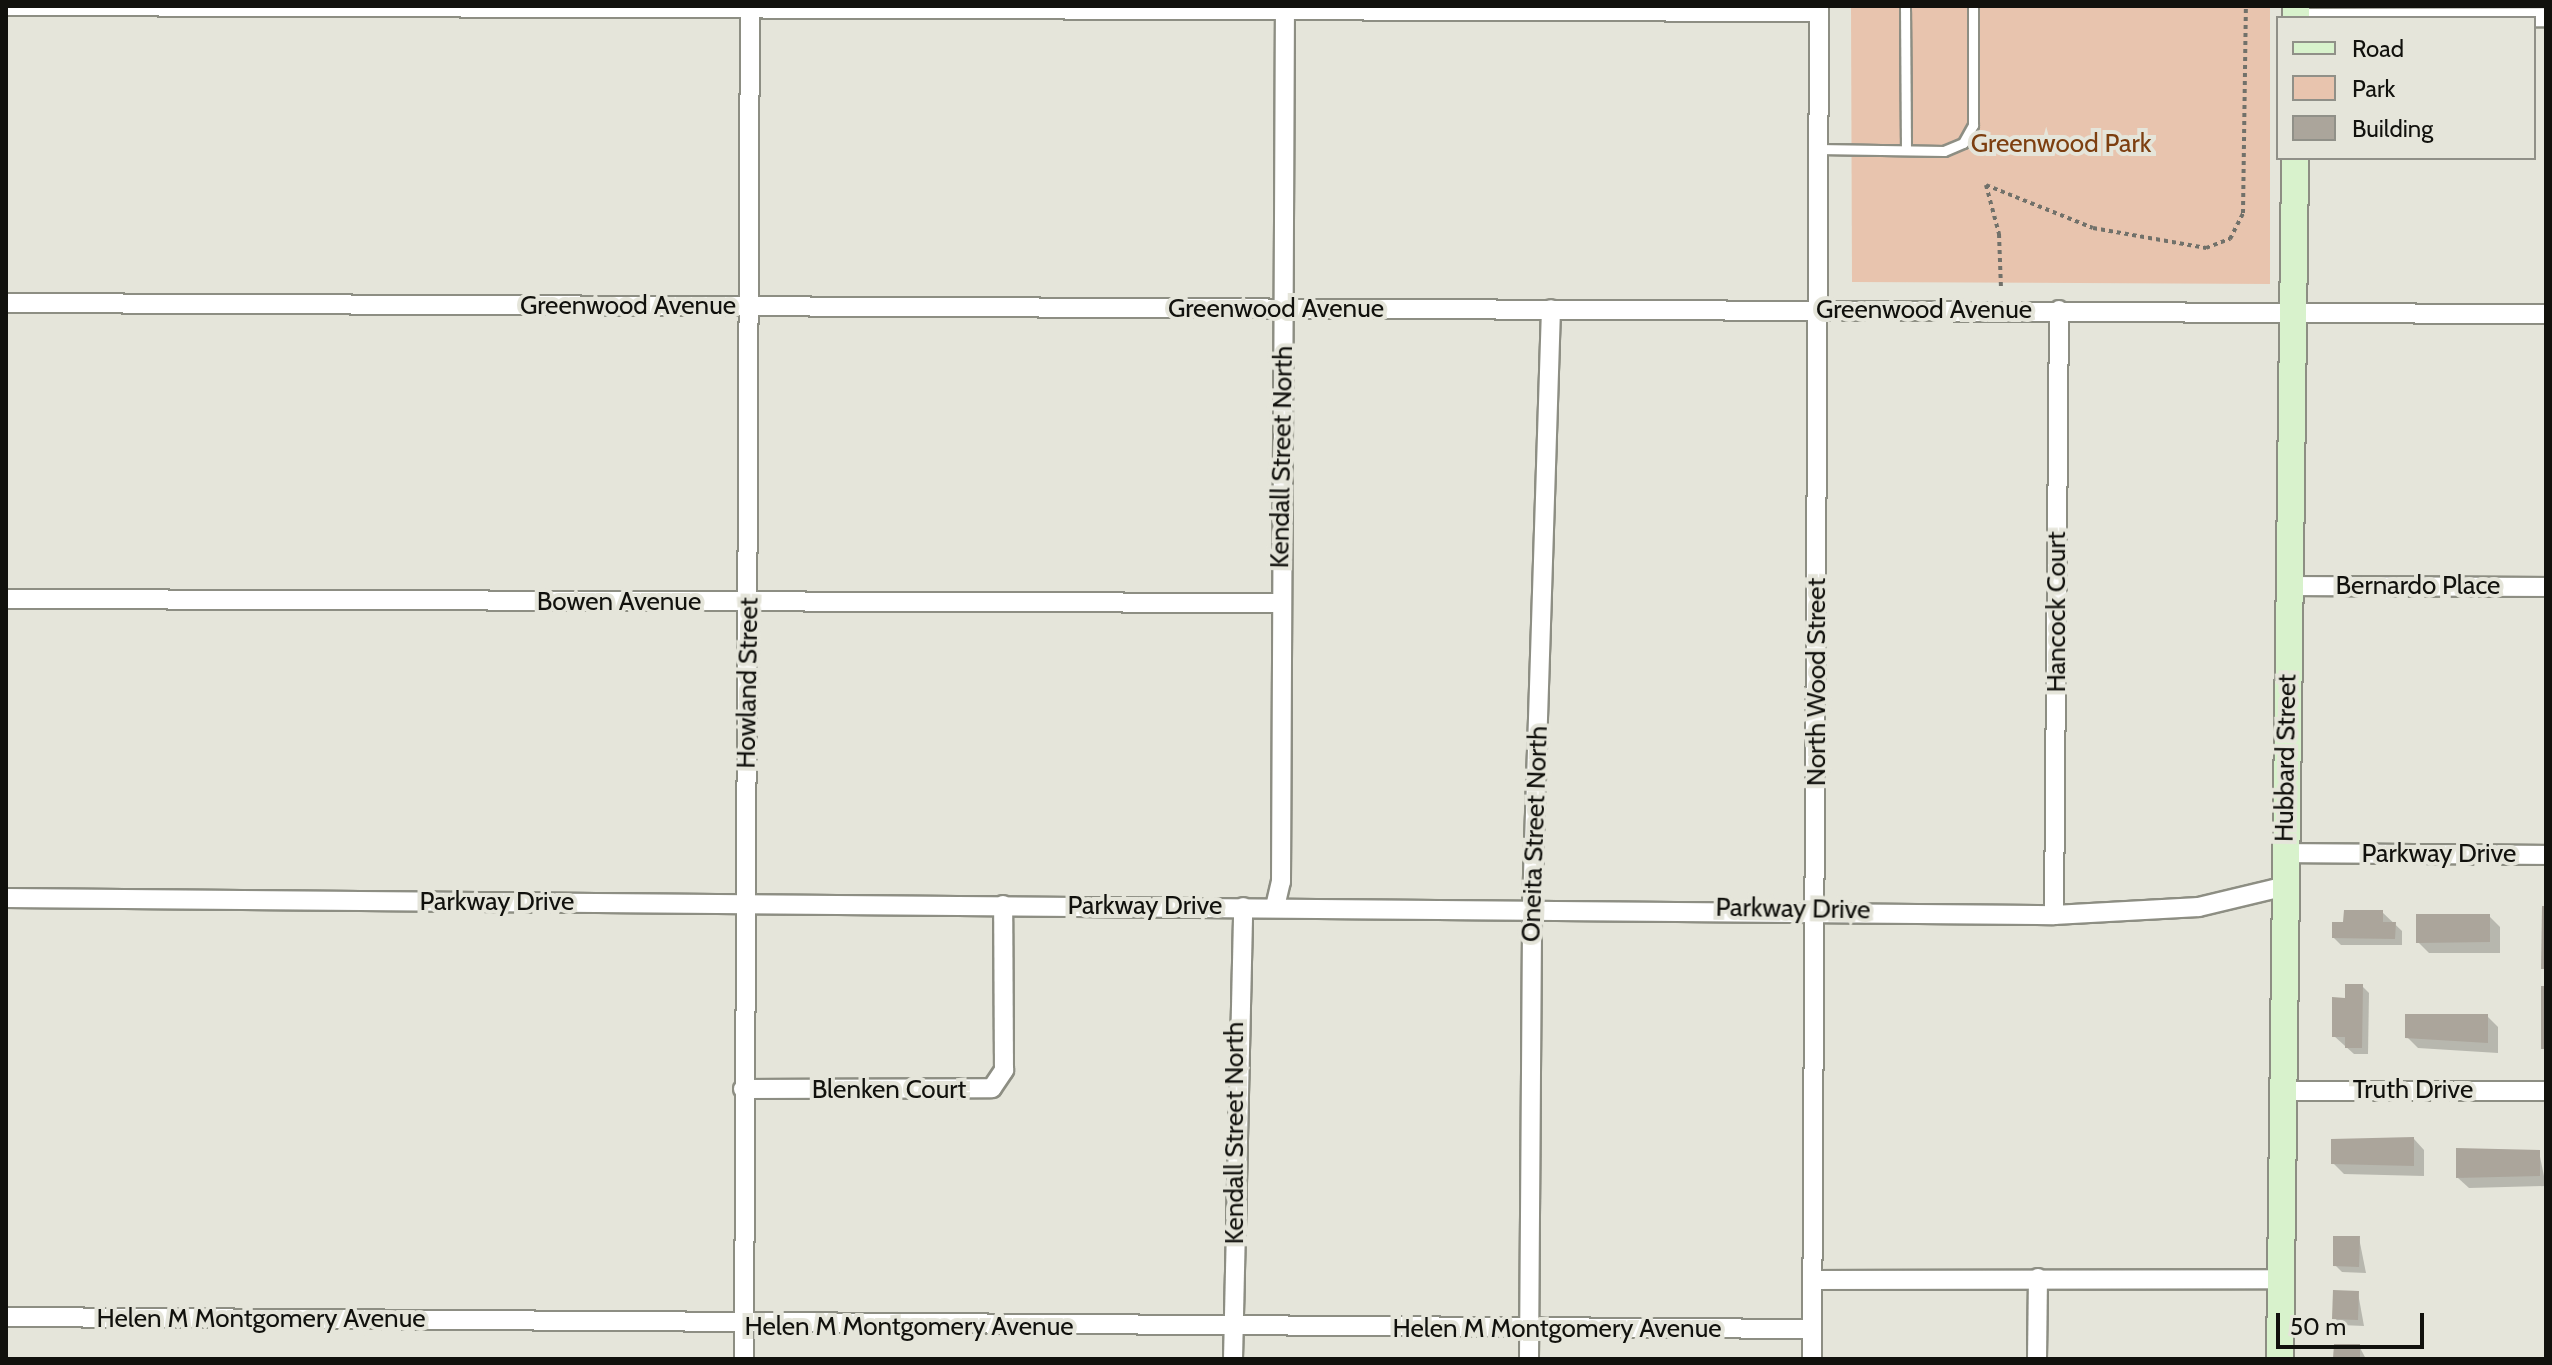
<!DOCTYPE html>
<html>
<head>
<meta charset="utf-8">
<style>
	body { margin:0 }
	#map { position:relative; width:2552px; height:1365px; overflow:hidden; background:#e5e5da; font-family:Cabin,sans-serif }
	div>[style] { position:absolute }
	.green>* { inset:0; background:#e8c4ae }
	.shadow>* { inset:0; background:#0003 }
	.building>* { inset:0; background:#aba59b }
	.path>* { height:4px; margin-top:-2px; transform-origin:0; background:repeating-linear-gradient(90deg,#71716a 0 4px,transparent 0 8px) }
	.roads { filter:drop-shadow(2px 0 #8d8e83) drop-shadow(-2px 0 #8d8e83) drop-shadow(0 2px #8d8e83) drop-shadow(0 -2px #8d8e83) }
	.lane>* { height:9px; margin:-4.5px; padding:0 4.5px; transform-origin:4.5px; border-radius:4.5px; background:#fff }
	.street>* { height:18px; margin:-9px; padding:0 9px; transform-origin:9px; border-radius:9px; background:#fff }
	.secondary>* { height:26px; margin:-13px; padding:0 13px; transform-origin:13px; border-radius:13px; background:#d8f2cc }
	span { translate:-50% -50%; white-space:nowrap; text-align:center; line-height:1.15; -webkit-text-stroke:8px #e5e5da; paint-order:stroke }
	.park-label { font-size:26px; color:#7d3f10 }
	.street-label { font-size:26px; color:#11110d }
	.frame { position:absolute; inset:0; border:8px solid #11110d; pointer-events:none }
	.legend { position:absolute; left:2276px; top:16px; width:260px; height:144px; box-sizing:border-box; background:#e5e5da; border:2px solid #909088; margin:0; padding:10px 14px; list-style:none; font-size:24px; color:#11110d }
	.legend li { display:flex; align-items:center; gap:16px; height:40px }
	.legend b { width:40px; border:2px solid #909088 }
	.scale { position:absolute; left:2276px; top:1313px; width:148px; height:36px; box-sizing:border-box; border:4px solid #11110d; border-top:0; padding-left:10px; font-size:24px; line-height:28px; white-space:nowrap; color:#11110d; -webkit-text-stroke:6px #e5e5da; paint-order:stroke }
</style>
</head>
<body>
<div id="map">
	<div class="green">
		<i style="clip-path:polygon(1851px 6px,2270px 6px,2270px 284px,1852px 282px)"></i>
	</div>
	<div class="shadow">
		<i style="clip-path:polygon(2382px 912px,2402px 931px,2402px 945px,2341px 945px,2334px 938px,2345px 924px)"></i>
		<i style="clip-path:polygon(2489px 916px,2500px 927px,2500px 953px,2429px 953px,2418px 942px)"></i>
		<i style="clip-path:polygon(2362px 986px,2369px 993px,2368px 1054px,2354px 1054px,2334px 1036px)"></i>
		<i style="clip-path:polygon(2487px 1016px,2498px 1027px,2498px 1053px,2418px 1048px,2407px 1037px)"></i>
		<i style="clip-path:polygon(2414px 1139px,2424px 1150px,2424px 1176px,2344px 1174px,2333px 1163px)"></i>
		<i style="clip-path:polygon(2539px 1152px,2546px 1186px,2469px 1188px,2458px 1178px)"></i>
		<i style="clip-path:polygon(2359px 1238px,2366px 1273px,2342px 1272px,2335px 1265px)"></i>
		<i style="clip-path:polygon(2358px 1293px,2364px 1326px,2341px 1325px,2335px 1318px)"></i>
		<i style="clip-path:polygon(2359px 1346px,2366px 1359px,2335px 1359px)"></i>
	</div>
	<div class="building">
		<i style="clip-path:polygon(2542px 906px,2546px 906px,2546px 969px,2541px 969px)"></i>
		<i style="clip-path:polygon(2344px 910px,2383px 910px,2383px 922px,2396px 922px,2395px 939px,2332px 938px,2332px 922px,2343px 922px)"></i>
		<i style="clip-path:polygon(2416px 914px,2490px 914px,2490px 942px,2416px 943px)"></i>
		<i style="clip-path:polygon(2345px 984px,2363px 984px,2362px 1048px,2345px 1048px,2345px 1037px,2332px 1037px,2332px 997px,2345px 998px)"></i>
		<i style="clip-path:polygon(2541px 986px,2546px 986px,2546px 1049px,2541px 1049px)"></i>
		<i style="clip-path:polygon(2405px 1014px,2488px 1014px,2488px 1043px,2405px 1038px)"></i>
		<i style="clip-path:polygon(2414px 1137px,2414px 1166px,2331px 1164px,2331px 1139px)"></i>
		<i style="clip-path:polygon(2456px 1148px,2540px 1150px,2540px 1176px,2456px 1178px)"></i>
		<i style="clip-path:polygon(2333px 1236px,2360px 1236px,2359px 1267px,2333px 1266px)"></i>
		<i style="clip-path:polygon(2333px 1290px,2359px 1291px,2358px 1320px,2332px 1319px)"></i>
		<i style="clip-path:polygon(2334px 1344px,2360px 1344px,2360px 1359px,2333px 1359px)"></i>
	</div>
	<div class="path">
		<i style="left:1986px;top:185px;width:115px;rotate:21.9deg"></i>
		<i style="left:2093px;top:228px;width:115px;rotate:10deg"></i>
		<i style="left:2206px;top:248px;width:26px;rotate:-21deg"></i>
		<i style="left:2230px;top:239px;width:29px;rotate:-63deg"></i>
		<i style="left:2243px;top:213px;width:207px;rotate:-89.2deg"></i>
		<i style="left:1986px;top:185px;width:51px;rotate:75.1deg"></i>
		<i style="left:1999px;top:234px;width:54px;rotate:87.9deg"></i>
	</div>
	<div class="roads">
		<div class="lane">
			<i style="left:1905px;top:6px;width:144px;rotate:89.6deg"></i>
			<i style="left:1818px;top:149px;width:126px;rotate:0.9deg"></i>
			<i style="left:1944px;top:151px;width:21px;rotate:-23deg"></i>
			<i style="left:1963px;top:143px;width:21px;rotate:-61deg"></i>
			<i style="left:1973px;top:125px;width:119px;rotate:-90deg"></i>
		</div>
		<div class="street">
			<i style="left:6px;top:6px;width:1813px;rotate:0.19deg"></i>
			<i style="left:2296px;top:18px;width:250px;rotate:-0.2deg"></i>
			<i style="left:6px;top:303px;width:2540px;rotate:0.25deg"></i>
			<i style="left:2290px;top:586px;width:256px;rotate:0.2deg"></i>
			<i style="left:6px;top:599px;width:1274px;rotate:0.18deg"></i>
			<i style="left:2283px;top:853px;width:263px;rotate:0.4deg"></i>
			<i style="left:6px;top:898px;width:2048px;rotate:0.48deg"></i>
			<i style="left:2054px;top:915px;width:145px;rotate:-3.2deg"></i>
			<i style="left:2199px;top:907px;width:85px;rotate:-13.5deg"></i>
			<i style="left:1275px;top:907px;width:26px;rotate:-77deg"></i>
			<i style="left:1281px;top:882px;width:876px;rotate:-89.74deg"></i>
			<i style="left:2054px;top:915px;width:605px;rotate:-89.53deg"></i>
			<i style="left:743px;top:1089px;width:249px;rotate:-0.2deg"></i>
			<i style="left:992px;top:1088px;width:22px;rotate:-56deg"></i>
			<i style="left:1004px;top:1070px;width:165px;rotate:-90.3deg"></i>
			<i style="left:2280px;top:1091px;width:266px"></i>
			<i style="left:1813px;top:1280px;width:468px;rotate:-0.1deg"></i>
			<i style="left:6px;top:1317px;width:1806px;rotate:0.38deg"></i>
			<i style="left:744px;top:1359px;width:1353px;rotate:-89.75deg"></i>
			<i style="left:1233px;top:1359px;width:452px;rotate:-88.7deg"></i>
			<i style="left:1529px;top:1359px;width:452px;rotate:-89.6deg"></i>
			<i style="left:1532px;top:907px;width:598px;rotate:-88.18deg"></i>
			<i style="left:1812px;top:1359px;width:1353px;rotate:-89.7deg"></i>
			<i style="left:2037px;top:1359px;width:81px;rotate:-89.3deg"></i>
		</div>
		<div class="secondary">
			<i style="left:2296px;top:18px;width:12px;rotate:-90deg"></i>
			<i style="left:2280px;top:1359px;width:1201px;rotate:-89.28deg"></i>
		</div>
	</div>
	<div class="park-label">
		<span style="left:2061px;top:144px">Greenwood Park</span>
	</div>
	<div class="street-label">
		<span style="left:628px;top:306px">Greenwood Avenue</span>
		<span style="left:1276px;top:309px">Greenwood Avenue</span>
		<span style="left:1924px;top:310px">Greenwood Avenue</span>
		<span style="left:1282px;top:457px;rotate:-89deg">Kendall Street North</span>
		<span style="left:2418px;top:586px">Bernardo Place</span>
		<span style="left:619px;top:602px">Bowen Avenue</span>
		<span style="left:2057px;top:612px;rotate:-90deg">Hancock Court</span>
		<span style="left:1817px;top:682px;rotate:-90deg">North Wood Street</span>
		<span style="left:748px;top:683px;rotate:-89deg">Howland Street</span>
		<span style="left:2286px;top:758px;rotate:-89deg">Hubbard Street</span>
		<span style="left:1535px;top:834px;rotate:-88deg">Oneita Street North</span>
		<span style="left:2439px;top:854px">Parkway Drive</span>
		<span style="left:497px;top:902px">Parkway Drive</span>
		<span style="left:1145px;top:906px">Parkway Drive</span>
		<span style="left:1793px;top:909px;rotate:1deg">Parkway Drive</span>
		<span style="left:889px;top:1090px">Blenken Court</span>
		<span style="left:2413px;top:1090px">Truth Drive</span>
		<span style="left:1235px;top:1133px;rotate:-90deg">Kendall Street North</span>
		<span style="left:261px;top:1319px">Helen M Montgomery Avenue</span>
		<span style="left:909px;top:1327px">Helen M Montgomery Avenue</span>
		<span style="left:1557px;top:1329px">Helen M Montgomery Avenue</span>
	</div>
	<div class="frame"></div>
	<ul class="legend">
	<li><b style="height:10px;background:#d8f2cc"></b>Road</li>
	<li><b style="height:22px;background:#e8c4ae"></b>Park</li>
	<li><b style="height:22px;background:#aba59b"></b>Building</li>
	</ul>
	<div class="scale">50 m</div>
</div>
</body>
</html>
